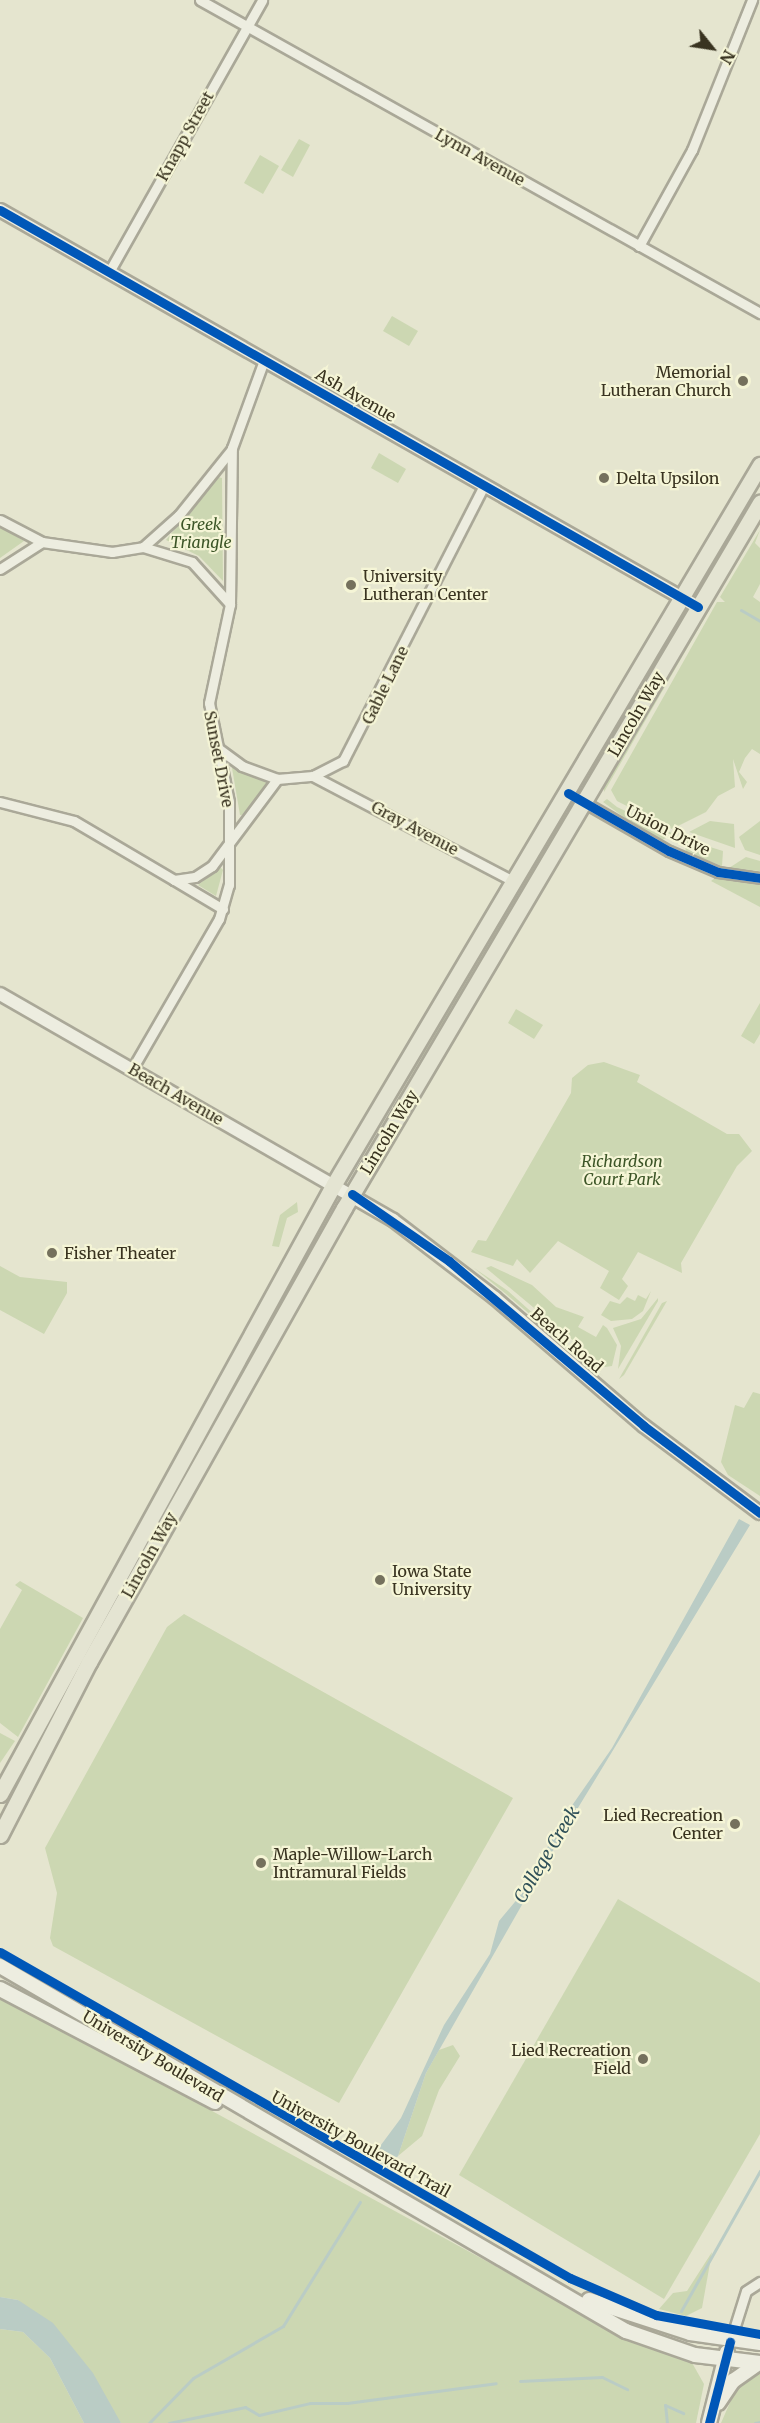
<!DOCTYPE html>
<html>
<head>
<meta charset="utf-8">
<style>
	body { margin:0 }
	#map { position:relative; width:760px; height:2423px; overflow:hidden; background:#e5e5cf; font-family:Merriweather,serif }
	div>[style] { position:absolute }
	.green>* { inset:0; background:#ccd7b2 }
	.water>* { inset:0; background:#baccc5 }
	.stream>* { height:3px; margin:-1.5px; padding:0 1.5px; transform-origin:1.5px; border-radius:1.5px; background:#baccc5 }
	.roads { filter:drop-shadow(2px 0 #aaa898) drop-shadow(-2px 0 #aaa898) drop-shadow(0 2px #aaa898) drop-shadow(0 -2px #aaa898) }
	.minor>* { height:9px; margin:-4.5px; padding:0 4.5px; transform-origin:4.5px; border-radius:4.5px; background:#edede0 }
	.tertiary>* { height:12px; margin:-6px; padding:0 6px; transform-origin:6px; border-radius:6px; background:#edede0 }
	.secondary>* { height:14px; margin:-7px; padding:0 7px; transform-origin:7px; border-radius:7px; background:#edede0 }
	.primary>* { height:15px; margin:-7.5px; padding:0 7.5px; transform-origin:7.5px; border-radius:7.5px; background:#e4e4d2 }
	.cycleway>* { height:9px; margin:-4.5px; padding:0 4.5px; transform-origin:4.5px; border-radius:4.5px; background:#0057b8 }
	.dots>* { width:16px; height:16px; translate:-50% -50%; box-sizing:border-box; border:3px solid #f5f5d6; border-radius:50% }
	span { translate:-50% -50%; white-space:nowrap; text-align:center; line-height:1.15; -webkit-text-stroke:4.5px #f5f5d6; paint-order:stroke }
	.street-label { font-size:16px; color:#393320 }
	.poi-label { font-size:16px; color:#393320 }
	.right { translate:-100% -50%; text-align:right }
	.left { translate:0 -50%; text-align:left }
	.park-label { font-size:16px; color:#3c5527; font-style:italic }
	.water-label { font-size:18px; color:#2f5058; font-style:italic }
	.north { position:absolute; left:682px; top:18px; width:60px; height:60px; -webkit-text-stroke:4px #f5f5d6; paint-order:stroke; rotate:120deg; font-size:16px; font-weight:700; line-height:24px; text-align:center; color:#393320 }
	.north::after { content:''; display:block; margin:auto; width:21px; height:27px; background:#393320; clip-path:polygon(50% 0,100% 100%,50% 72%,0 100%) }
</style>
</head>
<body>
<div id="map">
	<div class="green">
		<i style="clip-path:polygon(299px 139px,310px 145px,293px 177px,281px 170px)"></i>
		<i style="clip-path:polygon(260px 155px,279px 166px,263px 194px,244px 183px)"></i>
		<i style="clip-path:polygon(392px 316px,418px 331px,409px 346px,383px 331px)"></i>
		<i style="clip-path:polygon(379px 453px,406px 469px,398px 483px,371px 468px)"></i>
		<i style="clip-path:polygon(218px 477px,222px 478px,223px 581px,199px 556px,166px 540px)"></i>
		<i style="clip-path:polygon(760px 480px,702px 586px,696px 583px,717px 549px)"></i>
		<i style="clip-path:polygon(0 526px,24px 541px,0 558px)"></i>
		<i style="clip-path:polygon(760px 530px,755px 543px,760px 548px,760px 584px,753px 597px,760px 602px,760px 754px,752px 749px,745px 758px,739px 772px,747px 782px,743px 789px,733px 759px,735px 787px,718px 796px,706px 812px,672px 829px,617px 801px,611px 790px,717px 602px,725px 602px,720px 597px)"></i>
		<i style="clip-path:polygon(710px 598px,715px 600px,604px 792px,604px 781px)"></i>
		<i style="clip-path:polygon(231px 762px,270px 782px,242px 815px,240px 815px)"></i>
		<i style="clip-path:polygon(607px 799px,617px 807px,674px 834px,662px 840px,643px 831px,603px 802px)"></i>
		<i style="clip-path:polygon(563px 814px,570px 818px,397px 1098px,407px 1075px)"></i>
		<i style="clip-path:polygon(710px 821px,734px 824px,735px 848px,689px 832px)"></i>
		<i style="clip-path:polygon(760px 821px,760px 855px,745px 850px,739px 837px)"></i>
		<i style="clip-path:polygon(684px 839px,723px 851px,722px 866px,686px 852px)"></i>
		<i style="clip-path:polygon(746px 857px,760px 861px,760px 871px,729px 868px)"></i>
		<i style="clip-path:polygon(220px 867px,223px 870px,216px 896px,198px 885px)"></i>
		<i style="clip-path:polygon(715px 878px,760px 885px,760px 907px,711px 881px)"></i>
		<i style="clip-path:polygon(760px 1003px,760px 1034px,754px 1044px,741px 1036px)"></i>
		<i style="clip-path:polygon(516px 1009px,543px 1025px,534px 1039px,508px 1023px)"></i>
		<i style="clip-path:polygon(604px 1062px,640px 1075px,637px 1082px,727px 1134px,739px 1134px,752px 1151px,737px 1166px,681px 1263px,682px 1273px,638px 1252px,622px 1279px,628px 1286px,619px 1300px,600px 1288px,609px 1271px,558px 1241px,530px 1273px,517px 1259px,513px 1266px,471px 1252px,478px 1240px,486px 1241px,571px 1093px,572px 1078px,588px 1065px)"></i>
		<i style="clip-path:polygon(297px 1202px,298px 1212px,287px 1218px,279px 1247px,272px 1246px,280px 1215px)"></i>
		<i style="clip-path:polygon(0 1266px,20px 1277px,67px 1282px,67px 1293px,44px 1334px,0 1310px)"></i>
		<i style="clip-path:polygon(491px 1266px,532px 1285px,556px 1307px,584px 1317px,578px 1327px,596px 1337px,603px 1325px,607px 1328px,617px 1345px,612px 1366px,605px 1367px,486px 1268px)"></i>
		<i style="clip-path:polygon(474px 1268px,508px 1291px,604px 1377px,506px 1294px)"></i>
		<i style="clip-path:polygon(651px 1291px,643px 1311px,632px 1319px,611px 1321px,601px 1315px,610px 1301px,620px 1304px,627px 1297px,635px 1301px,638px 1295px,646px 1299px)"></i>
		<i style="clip-path:polygon(658px 1298px,658px 1301px,618px 1369px,621px 1346px,613px 1328px,641px 1319px)"></i>
		<i style="clip-path:polygon(667px 1301px,624px 1375px,619px 1379px,662px 1303px)"></i>
		<i style="clip-path:polygon(753px 1392px,760px 1394px,760px 1496px,728px 1475px,721px 1462px,735px 1405px,744px 1408px)"></i>
		<i style="clip-path:polygon(20px 1581px,83px 1618px,18px 1737px,0 1723px,0 1629px,22px 1590px,15px 1585px)"></i>
		<i style="clip-path:polygon(184px 1614px,513px 1798px,339px 2103px,53px 1946px,50px 1938px,57px 1893px,45px 1848px,167px 1627px)"></i>
		<i style="clip-path:polygon(0 1733px,15px 1741px,0 1763px)"></i>
		<i style="clip-path:polygon(618px 1899px,760px 1983px,760px 2134px,664px 2299px,459px 2175px)"></i>
		<i style="clip-path:polygon(0 1995px,625px 2337px,691px 2361px,704px 2384px,696px 2423px,121px 2423px,18px 2300px,0 2297px)"></i>
		<i style="clip-path:polygon(453px 2045px,460px 2056px,439px 2090px,422px 2136px,398px 2156px,426px 2073px,439px 2050px)"></i>
		<i style="clip-path:polygon(712px 2252px,702px 2308px,686px 2316px,659px 2309px,673px 2293px,687px 2291px)"></i>
		<i style="clip-path:polygon(0 2329px,23px 2332px,50px 2358px,84px 2423px,0 2423px)"></i>
		<i style="clip-path:polygon(760px 2373px,760px 2423px,721px 2423px,739px 2382px,742px 2386px,748px 2376px)"></i>
	</div>
	<div class="water">
		<i style="clip-path:polygon(739px 1519px,750px 1525px,570px 1821px,564px 1817px,612px 1748px)"></i>
		<i style="clip-path:polygon(561px 1822px,567px 1826px,426px 2073px,398px 2156px,388px 2167px,374px 2159px,375px 2153px,401px 2118px,444px 2025px,490px 1954px,499px 1921px,524px 1891px)"></i>
		<i style="clip-path:polygon(0 2297px,18px 2300px,53px 2323px,93px 2373px,121px 2423px,84px 2423px,50px 2358px,23px 2332px,0 2329px)"></i>
	</div>
	<div class="stream">
		<i style="left:741px;top:610px;width:22px;rotate:30deg"></i>
		<i style="left:681px;top:2311px;width:161px;rotate:-60.6deg"></i>
		<i style="left:520px;top:2381px;width:82px;rotate:-2.8deg"></i>
		<i style="left:602px;top:2377px;width:28px;rotate:26deg"></i>
		<i style="left:149px;top:2423px;width:63px;rotate:-45.6deg"></i>
		<i style="left:193px;top:2378px;width:104px;rotate:-30deg"></i>
		<i style="left:283px;top:2326px;width:146px;rotate:-58.2deg"></i>
		<i style="left:169px;top:2423px;width:78px;rotate:-11.9deg"></i>
		<i style="left:245px;top:2407px;width:16px;rotate:30deg"></i>
		<i style="left:259px;top:2415px;width:52px;rotate:-13.2deg"></i>
		<i style="left:310px;top:2403px;width:37px"></i>
		<i style="left:347px;top:2403px;width:150px;rotate:-7.6deg"></i>
		<i style="left:667px;top:2423px;width:18px;rotate:-96deg"></i>
		<i style="left:665px;top:2405px;width:20px;rotate:24deg"></i>
		<i style="left:755px;top:2423px;width:5px;rotate:-11deg"></i>
	</div>
	<div class="roads">
		<div class="minor">
			<i style="left:200px;top:0;width:642px;rotate:29.2deg"></i>
			<i style="left:639px;top:246px;width:110px;rotate:-61.1deg"></i>
			<i style="left:692px;top:150px;width:162px;rotate:-68.2deg"></i>
			<i style="left:109px;top:272px;width:312px;rotate:-60.6deg"></i>
			<i style="left:0;top:520px;width:47px;rotate:27.6deg"></i>
			<i style="left:143px;top:547px;width:51px;rotate:17deg"></i>
			<i style="left:192px;top:562px;width:57px;rotate:47.9deg"></i>
			<i style="left:0;top:569px;width:50px;rotate:-32.7deg"></i>
			<i style="left:42px;top:542px;width:71px;rotate:8.1deg"></i>
			<i style="left:112px;top:552px;width:31px;rotate:-9deg"></i>
			<i style="left:143px;top:547px;width:48px;rotate:-41.6deg"></i>
			<i style="left:179px;top:515px;width:83px;rotate:-51.3deg"></i>
			<i style="left:219px;top:749px;width:29px;rotate:36deg"></i>
			<i style="left:242px;top:766px;width:37px;rotate:20deg"></i>
			<i style="left:277px;top:779px;width:36px;rotate:-5deg"></i>
			<i style="left:313px;top:776px;width:34px;rotate:-27deg"></i>
			<i style="left:343px;top:761px;width:310px;rotate:-62.9deg"></i>
			<i style="left:313px;top:776px;width:228px;rotate:27.7deg"></i>
			<i style="left:568px;top:793px;width:116px;rotate:29.9deg"></i>
			<i style="left:669px;top:851px;width:53px;rotate:23.2deg"></i>
			<i style="left:718px;top:872px;width:42px;rotate:8.1deg"></i>
			<i style="left:0;top:802px;width:76px;rotate:14.4deg"></i>
			<i style="left:74px;top:821px;width:116px;rotate:30.5deg"></i>
			<i style="left:174px;top:880px;width:21px;rotate:-8deg"></i>
			<i style="left:195px;top:877px;width:20px;rotate:-33deg"></i>
			<i style="left:212px;top:866px;width:109px;rotate:-53.2deg"></i>
			<i style="left:174px;top:880px;width:57px;rotate:30.6deg"></i>
			<i style="left:132px;top:1069px;width:173px;rotate:-59.9deg"></i>
			<i style="left:219px;top:919px;width:35px;rotate:-74deg"></i>
			<i style="left:229px;top:885px;width:83px;rotate:-90deg"></i>
			<i style="left:229px;top:802px;width:101px;rotate:-101.4deg"></i>
			<i style="left:209px;top:703px;width:101px;rotate:-78deg"></i>
			<i style="left:230px;top:604px;width:156px;rotate:-89.3deg"></i>
			<i style="left:232px;top:448px;width:94px;rotate:-70deg"></i>
			<i style="left:730px;top:2342px;width:53px;rotate:-72.6deg"></i>
			<i style="left:746px;top:2291px;width:17px;rotate:-33deg"></i>
		</div>
		<div class="tertiary">
			<i style="left:0;top:210px;width:803px;rotate:29.63deg"></i>
			<i style="left:0;top:994px;width:453px;rotate:29.9deg"></i>
			<i style="left:393px;top:1220px;width:128px;rotate:37.4deg"></i>
			<i style="left:495px;top:1298px;width:196px;rotate:40.7deg"></i>
			<i style="left:644px;top:1426px;width:145px;rotate:36.9deg"></i>
		</div>
		<div class="secondary">
			<i style="left:0;top:1966px;width:725px;rotate:30.25deg"></i>
			<i style="left:626px;top:2331px;width:73px;rotate:19.2deg"></i>
			<i style="left:695px;top:2355px;width:65px;rotate:7deg"></i>
			<i style="left:0;top:1989px;width:243px;rotate:27.7deg"></i>
			<i style="left:589px;top:2300px;width:106px;rotate:18.1deg"></i>
			<i style="left:690px;top:2333px;width:71px;rotate:8.1deg"></i>
			<i style="left:718px;top:2403px;width:27px;rotate:-56deg"></i>
			<i style="left:733px;top:2381px;width:29px;rotate:-35deg"></i>
			<i style="left:709px;top:2423px;width:73px;rotate:-75.8deg"></i>
		</div>
		<div class="primary">
			<i style="left:0;top:1794px;width:695px;rotate:-61.3deg"></i>
			<i style="left:334px;top:1184px;width:836px;rotate:-59.35deg"></i>
			<i style="left:0;top:1835px;width:195px;rotate:-62.8deg"></i>
			<i style="left:89px;top:1662px;width:521px;rotate:-60.68deg"></i>
			<i style="left:344px;top:1208px;width:819px;rotate:-59.46deg"></i>
		</div>
	</div>
	<div class="cycleway">
		<i style="left:0;top:210px;width:803px;rotate:29.63deg"></i>
		<i style="left:568px;top:793px;width:116px;rotate:29.9deg"></i>
		<i style="left:669px;top:851px;width:53px;rotate:23.2deg"></i>
		<i style="left:718px;top:872px;width:42px;rotate:8.1deg"></i>
		<i style="left:352px;top:1194px;width:118px;rotate:34.6deg"></i>
		<i style="left:449px;top:1261px;width:255px;rotate:40.2deg"></i>
		<i style="left:644px;top:1426px;width:145px;rotate:36.9deg"></i>
		<i style="left:0;top:1952px;width:657px;rotate:29.77deg"></i>
		<i style="left:570px;top:2278px;width:94px;rotate:23.3deg"></i>
		<i style="left:656px;top:2315px;width:106px;rotate:10.4deg"></i>
		<i style="left:709px;top:2423px;width:84px;rotate:-75.5deg"></i>
	</div>
	<div class="dots">
		<i style="left:743px;top:381px;background:#75715d"></i>
		<i style="left:604px;top:478px;background:#75715d"></i>
		<i style="left:351px;top:585px;background:#75715d"></i>
		<i style="left:52px;top:1253px;background:#75715d"></i>
		<i style="left:380px;top:1580px;background:#75715d"></i>
		<i style="left:735px;top:1824px;background:#75715d"></i>
		<i style="left:261px;top:1863px;background:#75715d"></i>
		<i style="left:643px;top:2059px;background:#75715d"></i>
	</div>
	<div class="street-label">
		<span style="left:185px;top:136px;rotate:-61deg">Knapp Street</span>
		<span style="left:480px;top:157px;rotate:29deg">Lynn Avenue</span>
		<span style="left:356px;top:395px;rotate:30deg">Ash Avenue</span>
		<span style="left:385px;top:685px;rotate:-64deg">Gable Lane</span>
		<span style="left:636px;top:714px;rotate:-60deg">Lincoln Way</span>
		<span style="left:219px;top:759px;rotate:79deg">Sunset Drive</span>
		<span style="left:415px;top:828px;rotate:28deg">Gray Avenue</span>
		<span style="left:668px;top:830px;rotate:27deg">Union Drive</span>
		<span style="left:176px;top:1094px;rotate:30deg">Beach Avenue</span>
		<span style="left:389px;top:1132px;rotate:-59deg">Lincoln Way</span>
		<span style="left:567px;top:1340px;rotate:41deg">Beach Road</span>
		<span style="left:149px;top:1555px;rotate:-61deg">Lincoln Way</span>
		<span style="left:153px;top:2056px;rotate:31deg">University Boulevard</span>
		<span style="left:361px;top:2144px;rotate:29deg">University Boulevard Trail</span>
	</div>
	<div class="poi-label">
		<span class="right" style="left:731px;top:381px">Memorial<br>Lutheran Church</span>
		<span class="left" style="left:616px;top:478px">Delta Upsilon</span>
		<span class="left" style="left:363px;top:585px">University<br>Lutheran Center</span>
		<span class="left" style="left:64px;top:1253px">Fisher Theater</span>
		<span class="left" style="left:392px;top:1580px">Iowa State<br>University</span>
		<span class="right" style="left:723px;top:1824px">Lied Recreation<br>Center</span>
		<span class="left" style="left:273px;top:1863px">Maple-Willow-Larch<br>Intramural Fields</span>
		<span class="right" style="left:631px;top:2059px">Lied Recreation<br>Field</span>
	</div>
	<div class="park-label">
		<span style="left:201px;top:533px">Greek<br>Triangle</span>
		<span style="left:622px;top:1170px">Richardson<br>Court Park</span>
	</div>
	<div class="water-label">
		<span style="left:547px;top:1855px;rotate:-59deg">College Creek</span>
	</div>
	<div class="north">N</div>
</div>
</body>
</html>
